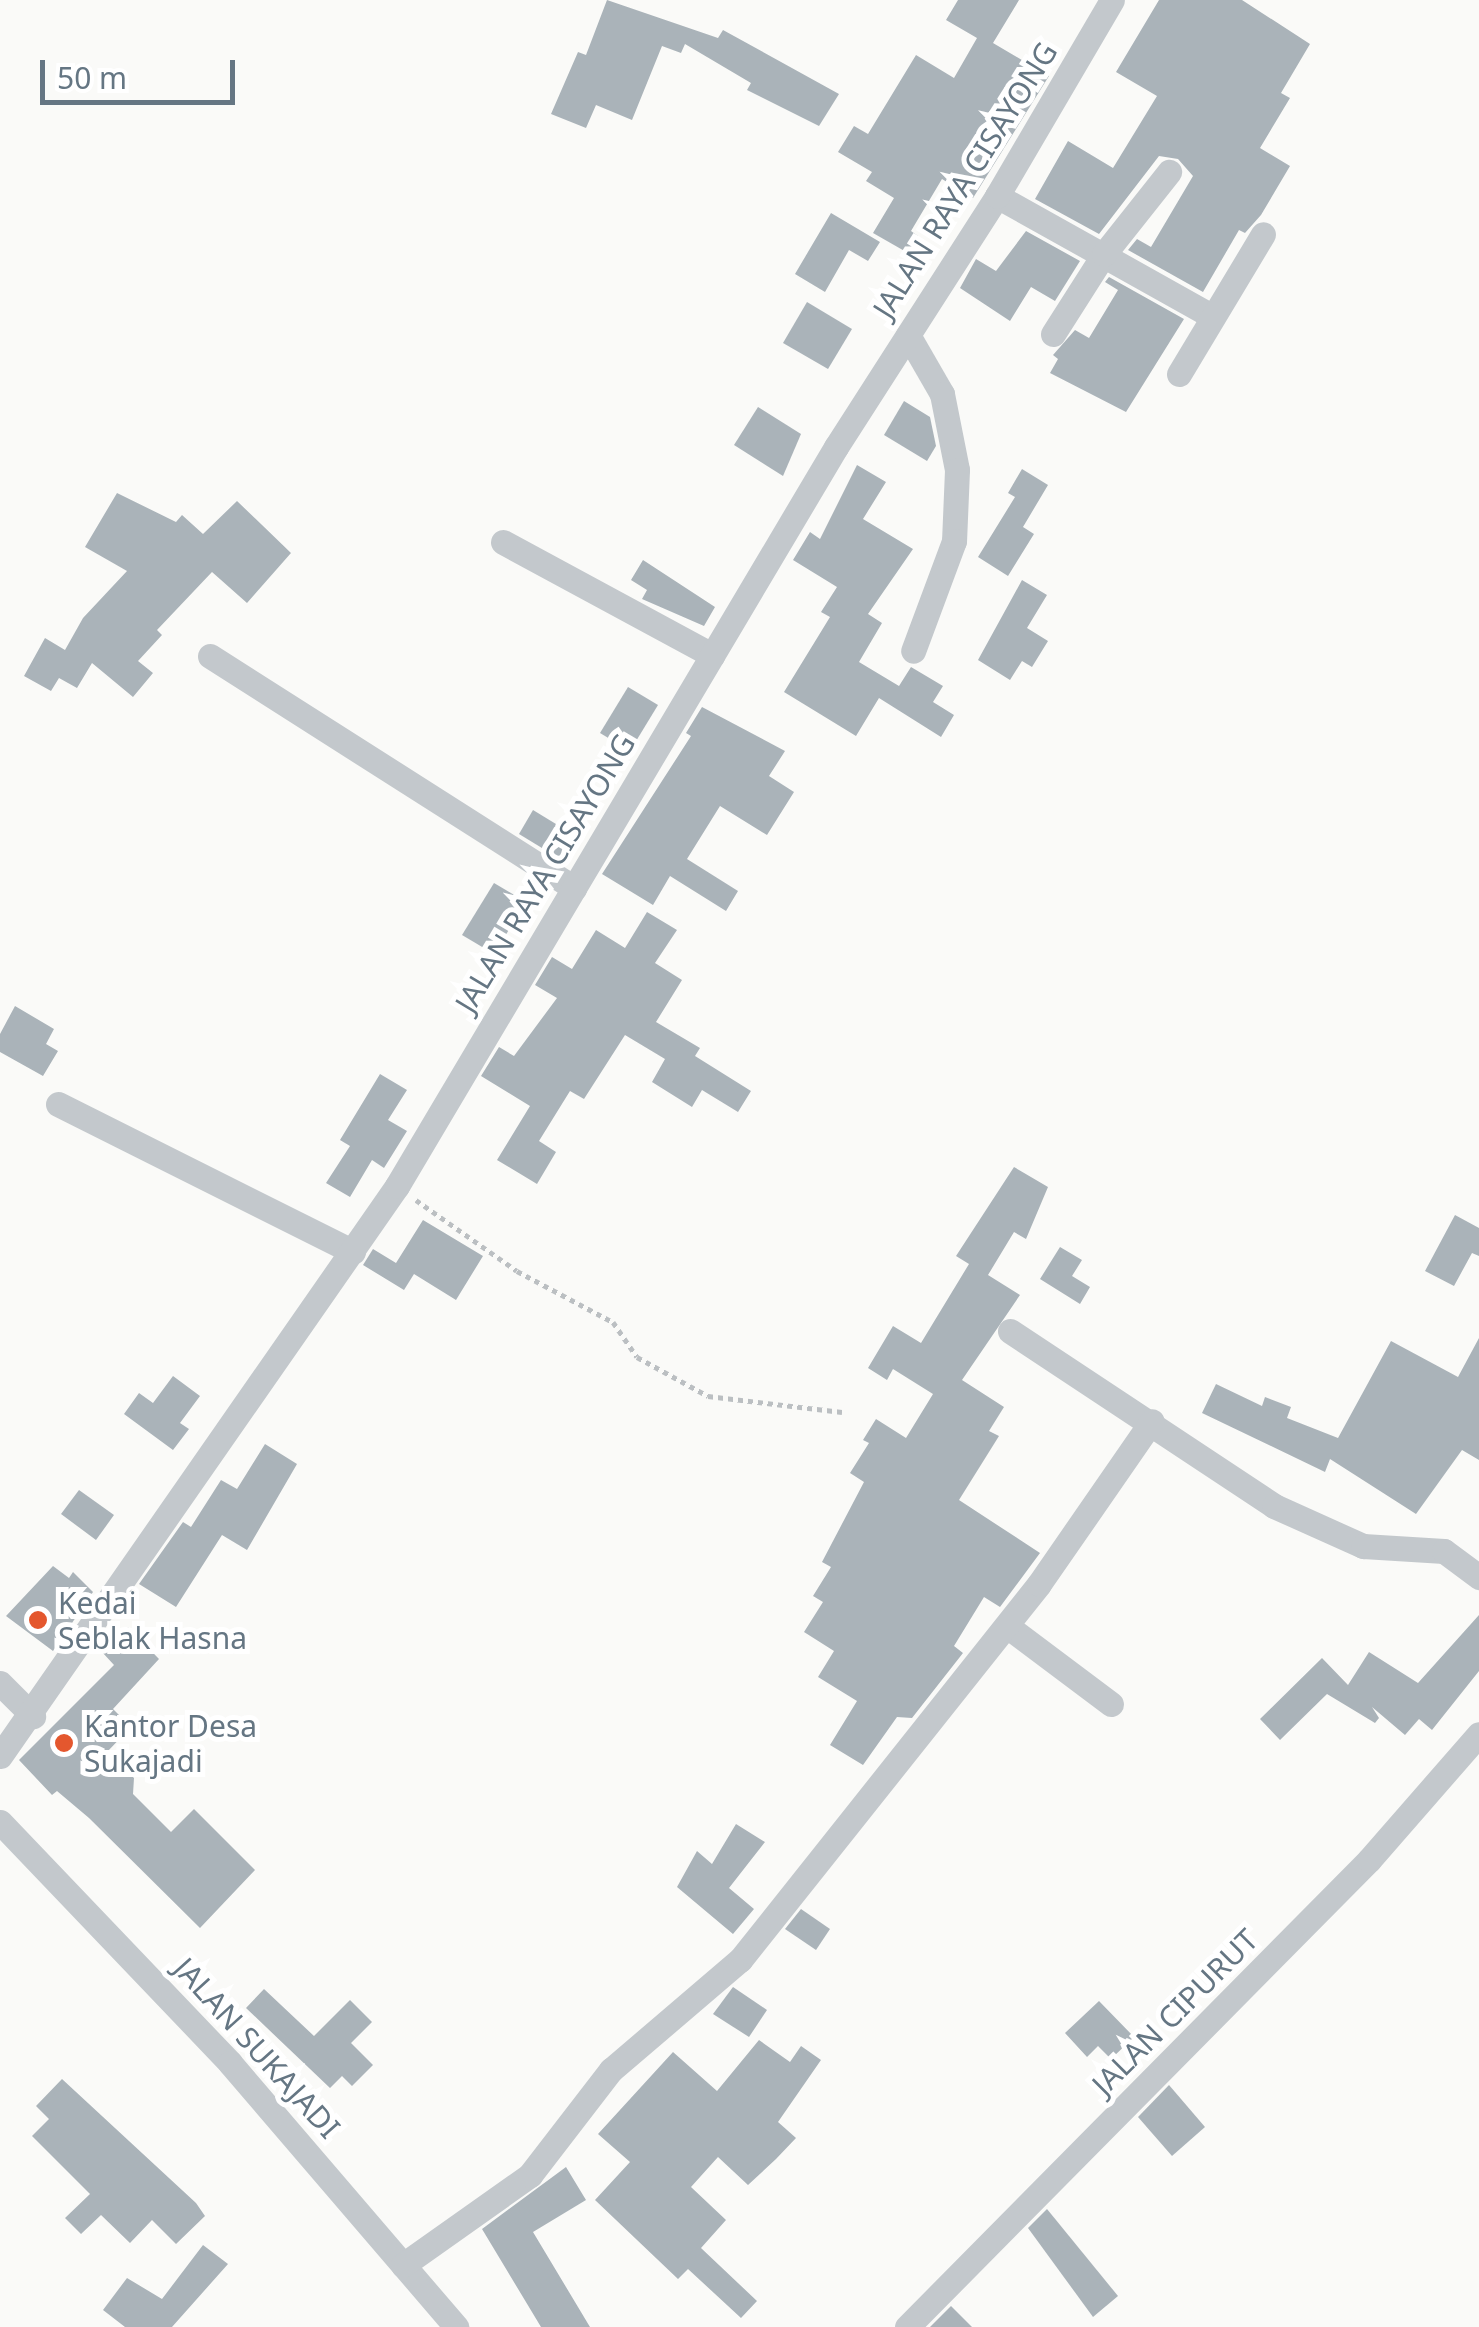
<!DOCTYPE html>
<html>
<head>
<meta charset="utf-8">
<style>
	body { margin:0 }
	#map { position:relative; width:1479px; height:2327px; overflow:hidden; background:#fafaf8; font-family:"Noto Sans",sans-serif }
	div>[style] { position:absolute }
	.building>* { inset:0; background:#aab3b9 }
	.path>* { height:5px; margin-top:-2.5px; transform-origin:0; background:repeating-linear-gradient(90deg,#bbbfc2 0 5px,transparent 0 10px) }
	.street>* { height:25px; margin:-12.5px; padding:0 12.5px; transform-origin:12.5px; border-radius:12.5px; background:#c3c8cc }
	.dots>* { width:28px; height:28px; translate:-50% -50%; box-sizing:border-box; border:5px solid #fff; border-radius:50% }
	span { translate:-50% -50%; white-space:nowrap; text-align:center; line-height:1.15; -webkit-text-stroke:10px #fff; paint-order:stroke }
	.street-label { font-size:30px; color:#657683 }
	.poi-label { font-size:30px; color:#657683 }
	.left { translate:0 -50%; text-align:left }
	.scale { position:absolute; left:40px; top:60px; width:195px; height:45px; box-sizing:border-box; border:5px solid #657683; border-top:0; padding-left:12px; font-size:30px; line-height:35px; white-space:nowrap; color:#657683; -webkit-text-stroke:8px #fff; paint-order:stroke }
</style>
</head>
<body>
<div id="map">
	<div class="building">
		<i style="clip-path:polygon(607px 0,718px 38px,723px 30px,839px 94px,819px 126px,747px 90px,751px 83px,685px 44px,681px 53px,662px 46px,632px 120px,596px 105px,586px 128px,551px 114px,578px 52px,586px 55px)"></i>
		<i style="clip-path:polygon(958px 0,1019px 0,993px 43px,1049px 76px,973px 198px,942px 179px,911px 231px,918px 236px,908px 253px,873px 233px,894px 198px,866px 181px,872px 172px,838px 152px,854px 126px,868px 134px,916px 55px,954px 78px,977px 38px,946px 20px)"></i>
		<i style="clip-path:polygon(1159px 0,1242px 0,1310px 44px,1281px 93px,1290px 98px,1260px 148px,1290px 166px,1261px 215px,1245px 233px,1239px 230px,1203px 292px,1128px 250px,1137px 239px,1151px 247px,1193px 176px,1178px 159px,1159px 156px,1099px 234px,1035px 199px,1068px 141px,1113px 168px,1157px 96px,1116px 72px)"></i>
		<i style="clip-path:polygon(831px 213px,880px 242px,868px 261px,849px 250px,825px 292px,795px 274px)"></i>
		<i style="clip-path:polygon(1026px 231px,1080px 261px,1055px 301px,1031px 287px,1010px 321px,960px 288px,976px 259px,996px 271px)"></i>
		<i style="clip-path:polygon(1109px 277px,1184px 319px,1126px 412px,1050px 373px,1058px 359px,1053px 355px,1075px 330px,1089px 338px,1118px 290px,1105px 282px)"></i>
		<i style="clip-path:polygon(807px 302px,852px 329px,828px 369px,783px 343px)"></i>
		<i style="clip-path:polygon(904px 401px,930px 417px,936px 446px,927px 461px,884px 435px)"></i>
		<i style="clip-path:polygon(758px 407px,801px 434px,783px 476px,734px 445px)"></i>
		<i style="clip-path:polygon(857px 465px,886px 482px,863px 519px,913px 549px,868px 614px,882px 623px,859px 662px,899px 686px,911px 667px,943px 686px,933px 702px,954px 715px,941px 737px,879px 698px,856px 736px,784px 692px,830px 617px,821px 612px,837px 587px,793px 560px,810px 532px,820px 539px)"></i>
		<i style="clip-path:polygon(1022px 469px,1048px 485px,1023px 527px,1034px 534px,1008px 576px,978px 557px,1015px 497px,1008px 493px)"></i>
		<i style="clip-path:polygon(117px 493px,176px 522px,182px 515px,203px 534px,237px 501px,291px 553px,247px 603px,212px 572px,157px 630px,162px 635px,138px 661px,153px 673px,133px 697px,92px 663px,77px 688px,59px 678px,51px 691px,24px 676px,45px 638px,65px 650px,83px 618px,127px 571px,85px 547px)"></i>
		<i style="clip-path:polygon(643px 560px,715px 607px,704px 626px,642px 599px,647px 590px,631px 580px)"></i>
		<i style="clip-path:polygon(1022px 580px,1047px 595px,1027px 628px,1048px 641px,1032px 667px,1022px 661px,1010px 680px,978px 660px)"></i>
		<i style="clip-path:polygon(628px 687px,658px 705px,630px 751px,600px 733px)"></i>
		<i style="clip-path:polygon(702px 707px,785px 751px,769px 776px,794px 792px,767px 835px,720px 806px,687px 859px,738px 891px,726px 911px,670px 876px,653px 905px,602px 874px,691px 736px,686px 733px)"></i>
		<i style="clip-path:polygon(533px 810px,574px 835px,560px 859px,519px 834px)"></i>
		<i style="clip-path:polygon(494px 883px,526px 902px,494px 954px,462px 935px)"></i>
		<i style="clip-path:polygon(647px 912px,677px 930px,655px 963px,682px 980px,656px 1022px,700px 1048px,695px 1056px,751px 1091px,738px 1112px,702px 1090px,692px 1107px,652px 1082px,665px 1059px,625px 1035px,584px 1099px,570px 1091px,539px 1141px,556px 1152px,537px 1184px,497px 1160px,530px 1106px,481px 1076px,499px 1047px,514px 1056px,557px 998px,535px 985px,552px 957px,572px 969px,596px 930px,625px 948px)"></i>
		<i style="clip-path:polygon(15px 1006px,54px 1029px,46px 1044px,58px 1051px,43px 1076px,0 1052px,0 1034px)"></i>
		<i style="clip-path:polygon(380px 1074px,407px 1090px,388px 1120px,407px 1131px,384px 1168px,372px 1160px,350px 1197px,326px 1183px,350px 1146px,340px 1140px)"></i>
		<i style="clip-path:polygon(1014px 1167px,1048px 1187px,1026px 1239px,1014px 1232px,988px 1275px,1020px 1295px,962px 1380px,1004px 1407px,989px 1431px,999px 1436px,959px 1500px,1040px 1553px,1000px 1607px,984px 1597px,954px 1646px,963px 1653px,912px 1718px,897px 1717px,863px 1765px,830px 1745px,857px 1701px,818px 1677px,834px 1651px,804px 1632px,823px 1602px,813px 1596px,831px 1567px,822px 1562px,864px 1482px,850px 1473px,869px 1443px,863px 1440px,876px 1419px,906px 1438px,933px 1394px,893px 1369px,887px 1380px,868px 1368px,893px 1326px,921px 1343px,969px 1264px,956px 1256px)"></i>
		<i style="clip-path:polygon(1455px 1215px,1479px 1228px,1479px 1256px,1472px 1253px,1454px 1286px,1425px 1271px)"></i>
		<i style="clip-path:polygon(423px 1220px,483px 1256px,456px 1300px,414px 1274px,404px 1290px,363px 1265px,373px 1249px,396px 1263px)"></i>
		<i style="clip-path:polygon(1060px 1247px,1082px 1260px,1072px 1276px,1090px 1287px,1080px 1304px,1040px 1279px)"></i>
		<i style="clip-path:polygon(1479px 1338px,1479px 1460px,1462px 1450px,1416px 1514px,1330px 1459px,1325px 1472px,1202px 1413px,1216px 1384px,1262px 1406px,1265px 1397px,1291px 1407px,1287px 1418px,1338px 1438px,1391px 1341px,1458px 1377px)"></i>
		<i style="clip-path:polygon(173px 1376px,200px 1396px,180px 1423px,189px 1429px,173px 1450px,124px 1414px,139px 1393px,153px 1403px)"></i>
		<i style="clip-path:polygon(265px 1444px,297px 1464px,247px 1550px,222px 1535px,176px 1607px,139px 1584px,183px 1522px,191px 1527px,221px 1480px,237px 1489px)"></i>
		<i style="clip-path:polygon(79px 1490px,114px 1515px,96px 1540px,61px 1514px)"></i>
		<i style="clip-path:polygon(53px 1566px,69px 1578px,73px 1572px,93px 1592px,53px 1651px,6px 1616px)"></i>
		<i style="clip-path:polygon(1479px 1615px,1479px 1671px,1432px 1730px,1419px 1719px,1405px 1735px,1372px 1707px,1379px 1718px,1375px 1723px,1327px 1694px,1280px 1740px,1260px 1719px,1322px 1658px,1348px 1685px,1369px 1652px,1418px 1683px)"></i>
		<i style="clip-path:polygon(128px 1627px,159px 1659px,113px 1709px,131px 1727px,107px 1752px,134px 1778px,133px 1794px,171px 1832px,194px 1809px,255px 1870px,200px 1928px,89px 1818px,57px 1791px,52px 1795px,19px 1760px,114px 1665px,102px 1652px)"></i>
		<i style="clip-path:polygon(736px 1824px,765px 1842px,729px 1888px,754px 1909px,733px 1934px,677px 1887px,697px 1851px,712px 1864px)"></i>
		<i style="clip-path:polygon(801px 1909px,830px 1929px,816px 1950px,785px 1929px)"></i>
		<i style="clip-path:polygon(733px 1987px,767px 2010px,749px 2037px,713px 2014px)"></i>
		<i style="clip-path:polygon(264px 1989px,314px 2036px,350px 2000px,372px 2022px,351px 2043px,373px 2065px,352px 2086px,342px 2076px,330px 2088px,246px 2008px)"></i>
		<i style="clip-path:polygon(1099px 2001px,1134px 2037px,1111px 2059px,1098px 2046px,1087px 2057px,1065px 2033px)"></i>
		<i style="clip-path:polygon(759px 2040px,790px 2062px,801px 2046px,821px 2060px,778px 2122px,796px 2138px,776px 2159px,748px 2185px,718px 2157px,691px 2187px,726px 2220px,701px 2248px,757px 2301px,741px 2318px,688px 2269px,678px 2279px,595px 2200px,630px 2162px,598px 2134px,673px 2052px,717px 2091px)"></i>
		<i style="clip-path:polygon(62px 2079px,196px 2203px,205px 2216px,176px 2244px,152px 2220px,130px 2243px,101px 2215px,81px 2234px,65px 2218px,90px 2194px,32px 2136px,49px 2119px,36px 2106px)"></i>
		<i style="clip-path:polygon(1169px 2085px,1205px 2127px,1172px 2156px,1138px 2117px)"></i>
		<i style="clip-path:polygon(566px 2167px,586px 2200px,533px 2232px,590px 2327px,541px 2327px,482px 2229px)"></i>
		<i style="clip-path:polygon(1047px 2209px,1118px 2296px,1093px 2317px,1028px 2228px)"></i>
		<i style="clip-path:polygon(203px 2245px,228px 2264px,172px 2327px,125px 2327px,103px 2310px,127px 2278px,162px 2299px)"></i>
		<i style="clip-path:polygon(951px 2306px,972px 2327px,930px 2327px)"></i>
	</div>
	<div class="path">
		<i style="left:416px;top:1200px;width:123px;rotate:35.1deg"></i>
		<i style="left:517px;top:1271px;width:109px;rotate:28deg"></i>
		<i style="left:613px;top:1322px;width:42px;rotate:55.6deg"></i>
		<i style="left:637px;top:1357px;width:81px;rotate:28.8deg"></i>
		<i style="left:708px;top:1396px;width:135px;rotate:6.8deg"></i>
	</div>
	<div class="street">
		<i style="left:997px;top:196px;width:244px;rotate:29.2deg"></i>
		<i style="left:1053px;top:334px;width:95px;rotate:-57.5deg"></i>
		<i style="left:1104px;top:254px;width:105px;rotate:-51.6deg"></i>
		<i style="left:908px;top:335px;width:68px;rotate:60deg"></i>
		<i style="left:942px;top:394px;width:77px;rotate:78.8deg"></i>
		<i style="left:957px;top:470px;width:71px;rotate:92.4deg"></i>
		<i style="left:954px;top:541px;width:117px;rotate:110.4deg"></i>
		<i style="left:1179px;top:374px;width:163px;rotate:-59deg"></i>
		<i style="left:503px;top:542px;width:238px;rotate:28.4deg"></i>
		<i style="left:210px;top:656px;width:432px;rotate:32.5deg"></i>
		<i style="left:58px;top:1104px;width:330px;rotate:26.6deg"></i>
		<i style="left:1010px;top:1331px;width:317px;rotate:33.5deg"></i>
		<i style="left:1274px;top:1506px;width:98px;rotate:24.2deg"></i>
		<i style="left:1363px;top:1546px;width:81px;rotate:3.5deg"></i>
		<i style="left:1444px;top:1551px;width:44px;rotate:36.6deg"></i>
		<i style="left:1007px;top:1626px;width:130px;rotate:36.9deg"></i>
		<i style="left:0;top:1683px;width:47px;rotate:45deg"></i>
		<i style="left:0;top:1756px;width:695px;rotate:-55.14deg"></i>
		<i style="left:397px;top:1186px;width:860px;rotate:-59.29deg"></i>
		<i style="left:836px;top:447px;width:298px;rotate:-57.3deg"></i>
		<i style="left:997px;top:196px;width:227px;rotate:-59.6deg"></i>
		<i style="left:0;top:1822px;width:333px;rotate:46.3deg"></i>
		<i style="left:230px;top:2063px;width:348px;rotate:49.4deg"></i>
		<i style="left:403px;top:2265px;width:156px;rotate:-35.3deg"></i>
		<i style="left:530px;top:2175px;width:133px;rotate:-52.4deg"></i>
		<i style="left:611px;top:2070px;width:170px;rotate:-40.5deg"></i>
		<i style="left:740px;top:1960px;width:480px;rotate:-51.5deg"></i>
		<i style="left:1039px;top:1584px;width:198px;rotate:-55.3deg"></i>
		<i style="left:907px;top:2327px;width:657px;rotate:-45.31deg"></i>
		<i style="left:1369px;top:1860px;width:167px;rotate:-48.9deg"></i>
	</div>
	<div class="dots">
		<i style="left:38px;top:1620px;background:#e4572e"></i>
		<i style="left:64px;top:1743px;background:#e4572e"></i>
	</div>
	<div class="street-label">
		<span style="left:965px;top:180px;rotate:-58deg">JALAN RAYA CISAYONG</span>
		<span style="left:545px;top:873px;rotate:-59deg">JALAN RAYA CISAYONG</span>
		<span style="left:1175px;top:2012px;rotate:-45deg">JALAN CIPURUT</span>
		<span style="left:257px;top:2048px;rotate:48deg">JALAN SUKAJADI</span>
	</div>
	<div class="poi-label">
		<span class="left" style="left:58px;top:1620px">Kedai<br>Seblak Hasna</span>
		<span class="left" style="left:84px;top:1743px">Kantor Desa<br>Sukajadi</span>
	</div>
	<div class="scale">50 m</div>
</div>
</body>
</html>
